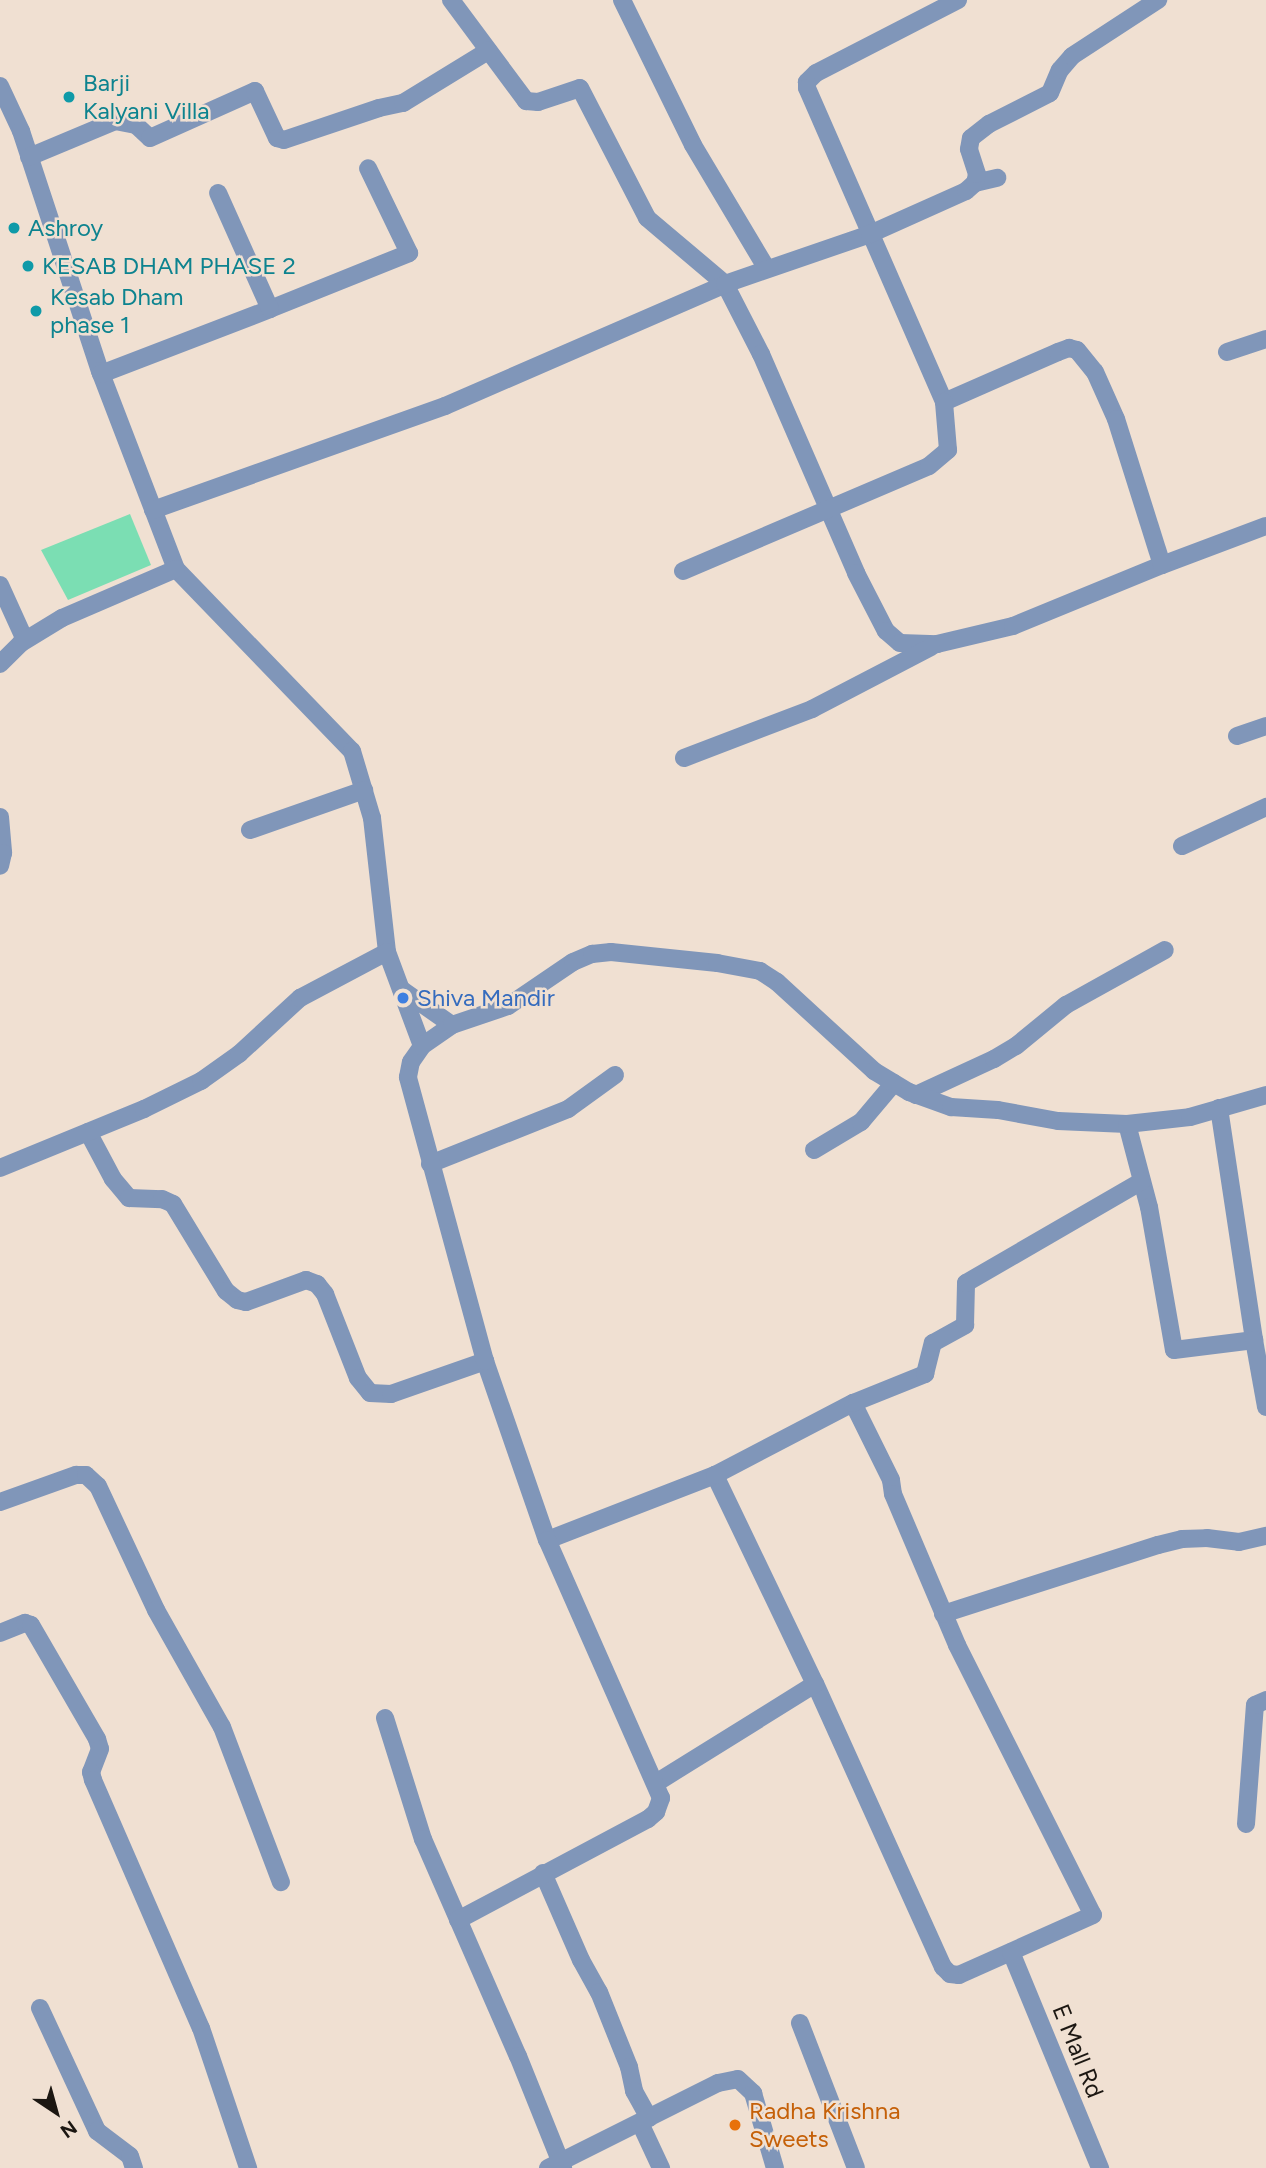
<!DOCTYPE html>
<html>
<head>
<meta charset="utf-8">
<style>
	body { margin:0 }
	#map { position:relative; width:1266px; height:2168px; overflow:hidden; background:#f0e0d2; font-family:Figtree,sans-serif }
	div>[style] { position:absolute }
	.green>* { inset:0; background:#7bdeb3 }
	.minor>* { height:18px; margin:-9px; padding:0 9px; transform-origin:9px; border-radius:9px; background:#8096b9 }
	.dots>* { width:19px; height:19px; translate:-50% -50%; box-sizing:border-box; border:4px solid #f0e0d2; border-radius:50% }
	span { translate:-50% -50%; white-space:nowrap; text-align:center; line-height:1.15; -webkit-text-stroke:5px #f0e0d2; paint-order:stroke }
	.culture-label { font-size:24px; color:#0d838f }
	.left { translate:0 -50%; text-align:left }
	.shop-label { font-size:24px; color:#366cbe }
	.street-label { font-size:24px; color:#1c1712 }
	.food-label { font-size:24px; color:#c56008 }
	.north { position:absolute; left:21px; top:2077px; width:70px; height:70px; -webkit-text-stroke:5px #f0e0d2; paint-order:stroke; rotate:144deg; font-size:19px; font-weight:700; line-height:28px; text-align:center; color:#1c1712 }
	.north::after { content:''; display:block; margin:auto; width:24px; height:32px; background:#1c1712; clip-path:polygon(50% 0,100% 100%,50% 72%,0 100%) }
</style>
</head>
<body>
<div id="map">
	<div class="green">
		<i style="clip-path:polygon(130px 514px,151px 565px,68px 600px,41px 550px)"></i>
	</div>
	<div class="minor">
		<i style="left:451px;top:0;width:126px;rotate:53.4deg"></i>
		<i style="left:526px;top:101px;width:12px;rotate:5deg"></i>
		<i style="left:538px;top:102px;width:44px;rotate:-18.4deg"></i>
		<i style="left:580px;top:88px;width:146px;rotate:62.7deg"></i>
		<i style="left:647px;top:218px;width:102px;rotate:40.2deg"></i>
		<i style="left:725px;top:284px;width:79px;rotate:62.8deg"></i>
		<i style="left:761px;top:354px;width:239px;rotate:66.5deg"></i>
		<i style="left:856px;top:573px;width:65px;rotate:62.7deg"></i>
		<i style="left:886px;top:631px;width:18px;rotate:41deg"></i>
		<i style="left:900px;top:643px;width:37px;rotate:2deg"></i>
		<i style="left:937px;top:644px;width:78px;rotate:-13.3deg"></i>
		<i style="left:1013px;top:626px;width:161px;rotate:-22.3deg"></i>
		<i style="left:1162px;top:565px;width:111px;rotate:-20.6deg"></i>
		<i style="left:622px;top:0;width:161px;rotate:63.9deg"></i>
		<i style="left:693px;top:145px;width:144px;rotate:59.2deg"></i>
		<i style="left:958px;top:0;width:160px;rotate:152.8deg"></i>
		<i style="left:816px;top:73px;width:13px;rotate:135deg"></i>
		<i style="left:807px;top:82px;width:6px;rotate:90deg"></i>
		<i style="left:807px;top:88px;width:343px;rotate:66.4deg"></i>
		<i style="left:944px;top:402px;width:124px;rotate:-23.7deg"></i>
		<i style="left:1058px;top:352px;width:12px;rotate:-20deg"></i>
		<i style="left:1069px;top:348px;width:8px;rotate:14deg"></i>
		<i style="left:1077px;top:350px;width:28px;rotate:51deg"></i>
		<i style="left:1095px;top:372px;width:51px;rotate:65.9deg"></i>
		<i style="left:1116px;top:419px;width:153px;rotate:72.5deg"></i>
		<i style="left:0;top:86px;width:50px;rotate:65deg"></i>
		<i style="left:21px;top:131px;width:253px;rotate:71.8deg"></i>
		<i style="left:100px;top:371px;width:212px;rotate:69deg"></i>
		<i style="left:176px;top:569px;width:253px;rotate:46deg"></i>
		<i style="left:352px;top:751px;width:70px;rotate:73.4deg"></i>
		<i style="left:372px;top:818px;width:135px;rotate:83.6deg"></i>
		<i style="left:387px;top:952px;width:100px;rotate:69.6deg"></i>
		<i style="left:29px;top:157px;width:93px;rotate:-22.7deg"></i>
		<i style="left:115px;top:121px;width:21px;rotate:11deg"></i>
		<i style="left:136px;top:125px;width:19px;rotate:43deg"></i>
		<i style="left:150px;top:138px;width:115px;rotate:-24.1deg"></i>
		<i style="left:255px;top:91px;width:52px;rotate:64.9deg"></i>
		<i style="left:277px;top:138px;width:7px;rotate:16deg"></i>
		<i style="left:284px;top:140px;width:100px;rotate:-18.6deg"></i>
		<i style="left:379px;top:108px;width:25px;rotate:-12deg"></i>
		<i style="left:403px;top:103px;width:100px;rotate:-31.5deg"></i>
		<i style="left:975px;top:183px;width:23px;rotate:-13deg"></i>
		<i style="left:270px;top:309px;width:150px;rotate:-21.9deg"></i>
		<i style="left:409px;top:253px;width:94px;rotate:-115.8deg"></i>
		<i style="left:1227px;top:352px;width:41px;rotate:-18.4deg"></i>
		<i style="left:101px;top:374px;width:181px;rotate:-21deg"></i>
		<i style="left:270px;top:309px;width:127px;rotate:-114.1deg"></i>
		<i style="left:153px;top:510px;width:310px;rotate:-19.6deg"></i>
		<i style="left:445px;top:406px;width:305px;rotate:-23.5deg"></i>
		<i style="left:725px;top:284px;width:153px;rotate:-19deg"></i>
		<i style="left:870px;top:234px;width:105px;rotate:-24.1deg"></i>
		<i style="left:966px;top:191px;width:12px;rotate:-42deg"></i>
		<i style="left:975px;top:183px;width:9px;rotate:-77deg"></i>
		<i style="left:977px;top:174px;width:26px;rotate:-108deg"></i>
		<i style="left:969px;top:149px;width:11px;rotate:-80deg"></i>
		<i style="left:971px;top:138px;width:23px;rotate:-38deg"></i>
		<i style="left:989px;top:124px;width:68px;rotate:-26.9deg"></i>
		<i style="left:1050px;top:93px;width:25px;rotate:-67deg"></i>
		<i style="left:1060px;top:70px;width:18px;rotate:-49deg"></i>
		<i style="left:1072px;top:56px;width:103px;rotate:-33.1deg"></i>
		<i style="left:683px;top:571px;width:267px;rotate:-23.1deg"></i>
		<i style="left:929px;top:466px;width:25px;rotate:-40deg"></i>
		<i style="left:948px;top:450px;width:48px;rotate:-94.8deg"></i>
		<i style="left:0;top:585px;width:60px;rotate:65.6deg"></i>
		<i style="left:0;top:664px;width:30px;rotate:-45deg"></i>
		<i style="left:21px;top:643px;width:48px;rotate:-31.4deg"></i>
		<i style="left:62px;top:618px;width:124px;rotate:-23.3deg"></i>
		<i style="left:1237px;top:736px;width:31px;rotate:-19deg"></i>
		<i style="left:684px;top:758px;width:137px;rotate:-20.9deg"></i>
		<i style="left:812px;top:709px;width:134px;rotate:-27.5deg"></i>
		<i style="left:0;top:817px;width:36px;rotate:85deg"></i>
		<i style="left:3px;top:853px;width:13px;rotate:103deg"></i>
		<i style="left:250px;top:830px;width:121px;rotate:-19.3deg"></i>
		<i style="left:1182px;top:846px;width:93px;rotate:-24.9deg"></i>
		<i style="left:401px;top:989px;width:62px;rotate:35.2deg"></i>
		<i style="left:916px;top:1095px;width:86px;rotate:-24.8deg"></i>
		<i style="left:994px;top:1059px;width:26px;rotate:-31deg"></i>
		<i style="left:1016px;top:1046px;width:65px;rotate:-39.4deg"></i>
		<i style="left:1066px;top:1005px;width:113px;rotate:-29.1deg"></i>
		<i style="left:1219px;top:1108px;width:235px;rotate:81.4deg"></i>
		<i style="left:1127px;top:1124px;width:86px;rotate:75.2deg"></i>
		<i style="left:1149px;top:1207px;width:145px;rotate:80.1deg"></i>
		<i style="left:1174px;top:1350px;width:81px;rotate:-7.1deg"></i>
		<i style="left:1254px;top:1340px;width:68px;rotate:79.8deg"></i>
		<i style="left:88px;top:1132px;width:53px;rotate:62deg"></i>
		<i style="left:113px;top:1179px;width:25px;rotate:50deg"></i>
		<i style="left:129px;top:1198px;width:33px;rotate:2deg"></i>
		<i style="left:162px;top:1199px;width:12px;rotate:24deg"></i>
		<i style="left:173px;top:1204px;width:102px;rotate:58.7deg"></i>
		<i style="left:226px;top:1291px;width:14px;rotate:39deg"></i>
		<i style="left:237px;top:1300px;width:9px;rotate:13deg"></i>
		<i style="left:246px;top:1302px;width:64px;rotate:-20.1deg"></i>
		<i style="left:306px;top:1280px;width:12px;rotate:20deg"></i>
		<i style="left:317px;top:1284px;width:13px;rotate:51deg"></i>
		<i style="left:325px;top:1294px;width:90px;rotate:68.6deg"></i>
		<i style="left:358px;top:1378px;width:19px;rotate:51deg"></i>
		<i style="left:370px;top:1393px;width:21px;rotate:3deg"></i>
		<i style="left:391px;top:1394px;width:100px;rotate:-19.3deg"></i>
		<i style="left:814px;top:1150px;width:55px;rotate:-30.8deg"></i>
		<i style="left:861px;top:1122px;width:51px;rotate:-49.8deg"></i>
		<i style="left:430px;top:1164px;width:149px;rotate:-21.7deg"></i>
		<i style="left:568px;top:1109px;width:58px;rotate:-35.9deg"></i>
		<i style="left:0;top:1168px;width:156px;rotate:-22.3deg"></i>
		<i style="left:144px;top:1109px;width:64px;rotate:-26.2deg"></i>
		<i style="left:201px;top:1081px;width:47px;rotate:-35.4deg"></i>
		<i style="left:239px;top:1054px;width:83px;rotate:-42.6deg"></i>
		<i style="left:300px;top:998px;width:98px;rotate:-27.9deg"></i>
		<i style="left:853px;top:1403px;width:86px;rotate:63.7deg"></i>
		<i style="left:891px;top:1480px;width:14px;rotate:82deg"></i>
		<i style="left:893px;top:1494px;width:164px;rotate:67deg"></i>
		<i style="left:957px;top:1645px;width:302px;rotate:63.3deg"></i>
		<i style="left:1093px;top:1915px;width:147px;rotate:155.9deg"></i>
		<i style="left:959px;top:1975px;width:9px;rotate:-174deg"></i>
		<i style="left:950px;top:1974px;width:10px;rotate:-135deg"></i>
		<i style="left:943px;top:1967px;width:311px;rotate:-114.3deg"></i>
		<i style="left:815px;top:1684px;width:232px;rotate:-115.6deg"></i>
		<i style="left:715px;top:1475px;width:180px;rotate:158.8deg"></i>
		<i style="left:547px;top:1540px;width:189px;rotate:-109.1deg"></i>
		<i style="left:485px;top:1361px;width:294px;rotate:-105.2deg"></i>
		<i style="left:408px;top:1077px;width:15px;rotate:-79deg"></i>
		<i style="left:411px;top:1062px;width:19px;rotate:-55deg"></i>
		<i style="left:422px;top:1046px;width:37px;rotate:-35deg"></i>
		<i style="left:452px;top:1025px;width:59px;rotate:-18.7deg"></i>
		<i style="left:508px;top:1006px;width:78px;rotate:-34.1deg"></i>
		<i style="left:573px;top:962px;width:21px;rotate:-23deg"></i>
		<i style="left:592px;top:954px;width:19px;rotate:-6deg"></i>
		<i style="left:611px;top:952px;width:107px;rotate:5.9deg"></i>
		<i style="left:717px;top:963px;width:44px;rotate:10.5deg"></i>
		<i style="left:760px;top:971px;width:20px;rotate:33deg"></i>
		<i style="left:777px;top:982px;width:132px;rotate:42.5deg"></i>
		<i style="left:874px;top:1071px;width:41px;rotate:31deg"></i>
		<i style="left:909px;top:1092px;width:45px;rotate:19.7deg"></i>
		<i style="left:951px;top:1107px;width:47px;rotate:3.7deg"></i>
		<i style="left:998px;top:1110px;width:61px;rotate:10.4deg"></i>
		<i style="left:1058px;top:1121px;width:69px;rotate:2.5deg"></i>
		<i style="left:1127px;top:1124px;width:63px;rotate:-6.3deg"></i>
		<i style="left:1190px;top:1117px;width:79px;rotate:-16.1deg"></i>
		<i style="left:715px;top:1475px;width:156px;rotate:-27.6deg"></i>
		<i style="left:853px;top:1403px;width:78px;rotate:-21.9deg"></i>
		<i style="left:925px;top:1374px;width:32px;rotate:-76deg"></i>
		<i style="left:933px;top:1343px;width:37px;rotate:-29deg"></i>
		<i style="left:965px;top:1325px;width:42px;rotate:-88.6deg"></i>
		<i style="left:966px;top:1283px;width:203px;rotate:-30.1deg"></i>
		<i style="left:0;top:1502px;width:81px;rotate:-19.6deg"></i>
		<i style="left:76px;top:1475px;width:10px"></i>
		<i style="left:86px;top:1475px;width:16px;rotate:43deg"></i>
		<i style="left:98px;top:1486px;width:137px;rotate:64.9deg"></i>
		<i style="left:156px;top:1610px;width:134px;rotate:60.6deg"></i>
		<i style="left:222px;top:1727px;width:166px;rotate:69.2deg"></i>
		<i style="left:943px;top:1614px;width:226px;rotate:-17.8deg"></i>
		<i style="left:1158px;top:1545px;width:25px;rotate:-14deg"></i>
		<i style="left:1182px;top:1539px;width:25px;rotate:-2deg"></i>
		<i style="left:1207px;top:1538px;width:32px;rotate:7deg"></i>
		<i style="left:1239px;top:1542px;width:28px;rotate:-13deg"></i>
		<i style="left:0;top:1633px;width:27px;rotate:-22deg"></i>
		<i style="left:25px;top:1623px;width:6px;rotate:18deg"></i>
		<i style="left:31px;top:1625px;width:132px;rotate:59.9deg"></i>
		<i style="left:97px;top:1739px;width:10px;rotate:73deg"></i>
		<i style="left:100px;top:1749px;width:25px;rotate:111deg"></i>
		<i style="left:91px;top:1772px;width:8px;rotate:76deg"></i>
		<i style="left:93px;top:1780px;width:270px;rotate:66.5deg"></i>
		<i style="left:201px;top:2028px;width:148px;rotate:71.4deg"></i>
		<i style="left:385px;top:1718px;width:127px;rotate:72.6deg"></i>
		<i style="left:423px;top:1839px;width:237px;rotate:66.4deg"></i>
		<i style="left:518px;top:2056px;width:121px;rotate:68.1deg"></i>
		<i style="left:656px;top:1783px;width:187px;rotate:-31.9deg"></i>
		<i style="left:1246px;top:1824px;width:119px;rotate:-85.7deg"></i>
		<i style="left:1255px;top:1705px;width:12px;rotate:-24deg"></i>
		<i style="left:543px;top:1873px;width:95px;rotate:66.4deg"></i>
		<i style="left:581px;top:1960px;width:37px;rotate:61deg"></i>
		<i style="left:599px;top:1992px;width:81px;rotate:68.2deg"></i>
		<i style="left:629px;top:2067px;width:25px;rotate:78deg"></i>
		<i style="left:634px;top:2091px;width:31px;rotate:61deg"></i>
		<i style="left:458px;top:1920px;width:215px;rotate:-28deg"></i>
		<i style="left:648px;top:1819px;width:11px;rotate:-41deg"></i>
		<i style="left:656px;top:1812px;width:15px;rotate:-70deg"></i>
		<i style="left:661px;top:1798px;width:282px;rotate:-113.8deg"></i>
		<i style="left:1011px;top:1952px;width:234px;rotate:67.6deg"></i>
		<i style="left:40px;top:2008px;width:136px;rotate:65.1deg"></i>
		<i style="left:97px;top:2131px;width:41px;rotate:37.1deg"></i>
		<i style="left:130px;top:2156px;width:13px;rotate:72deg"></i>
		<i style="left:800px;top:2023px;width:155px;rotate:68.9deg"></i>
		<i style="left:640px;top:2123px;width:50px;rotate:65deg"></i>
		<i style="left:548px;top:2168px;width:190px;rotate:-26.6deg"></i>
		<i style="left:718px;top:2083px;width:20px;rotate:-11deg"></i>
		<i style="left:738px;top:2079px;width:21px;rotate:43deg"></i>
		<i style="left:753px;top:2093px;width:78px;rotate:73.7deg"></i>
	</div>
	<div class="dots">
		<i style="left:69px;top:97px;background:#0f9aa8"></i>
		<i style="left:14px;top:228px;background:#0f9aa8"></i>
		<i style="left:28px;top:266px;background:#0f9aa8"></i>
		<i style="left:36px;top:311px;background:#0f9aa8"></i>
		<i style="left:403px;top:998px;background:#3f7fe0"></i>
		<i style="left:735px;top:2125px;background:#e8710a"></i>
	</div>
	<div class="culture-label">
		<span class="left" style="left:83px;top:97px">Barji<br>Kalyani Villa</span>
		<span class="left" style="left:28px;top:228px">Ashroy</span>
		<span class="left" style="left:42px;top:266px">KESAB DHAM PHASE 2</span>
		<span class="left" style="left:50px;top:311px">Kesab Dham<br>phase 1</span>
	</div>
	<div class="shop-label">
		<span class="left" style="left:417px;top:998px">Shiva Mandir</span>
	</div>
	<div class="street-label">
		<span style="left:1078px;top:2051px;rotate:68deg">E Mall Rd</span>
	</div>
	<div class="food-label">
		<span class="left" style="left:749px;top:2125px">Radha Krishna<br>Sweets</span>
	</div>
	<div class="north">N</div>
</div>
</body>
</html>
